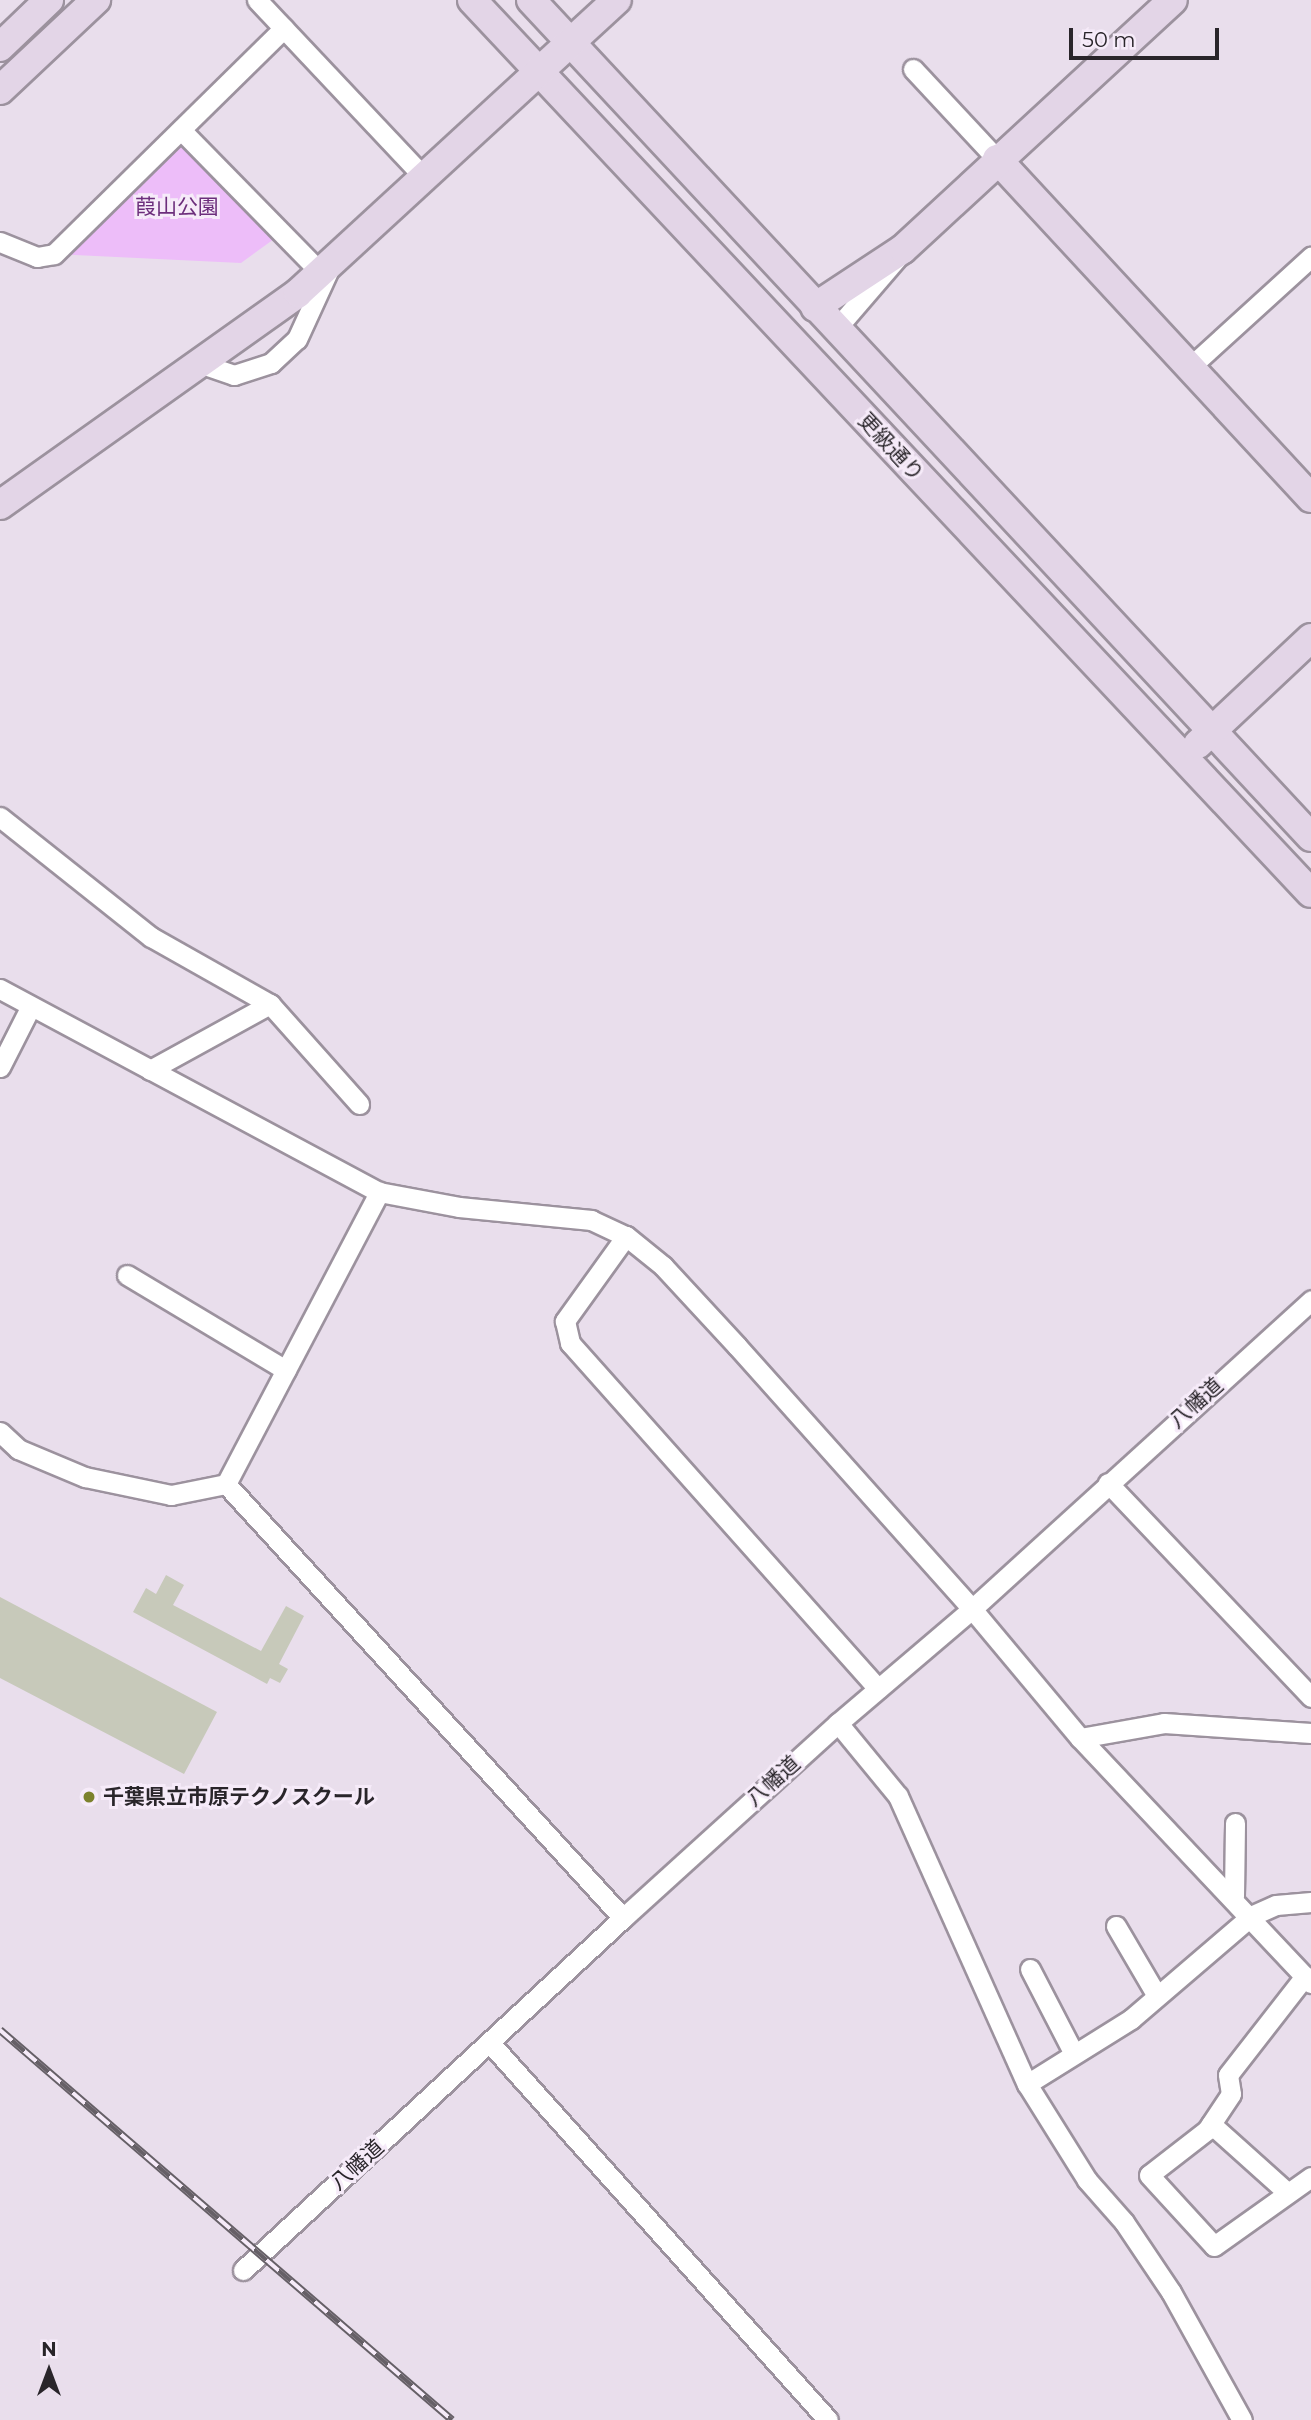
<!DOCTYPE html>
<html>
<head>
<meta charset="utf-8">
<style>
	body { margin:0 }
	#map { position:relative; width:1311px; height:2420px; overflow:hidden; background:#e9deec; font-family:Montserrat,"Noto Sans JP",sans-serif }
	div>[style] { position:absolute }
	.green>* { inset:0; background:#edbdf9 }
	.building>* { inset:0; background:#c7c9ba }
	.roads { filter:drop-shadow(2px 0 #9c929e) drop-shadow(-2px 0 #9c929e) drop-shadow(0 2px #9c929e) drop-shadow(0 -2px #9c929e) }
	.street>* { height:19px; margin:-9.5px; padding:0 9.5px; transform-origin:9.5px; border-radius:9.5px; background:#fff }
	.secondary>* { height:28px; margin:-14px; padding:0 14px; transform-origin:14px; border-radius:14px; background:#e3d5e7 }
	.rail>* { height:8px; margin-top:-4px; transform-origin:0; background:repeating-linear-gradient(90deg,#f6ebf9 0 16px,#666067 0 32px); box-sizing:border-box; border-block:2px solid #666067 }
	.dots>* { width:19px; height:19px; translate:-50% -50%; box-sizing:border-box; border:4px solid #f6ebf9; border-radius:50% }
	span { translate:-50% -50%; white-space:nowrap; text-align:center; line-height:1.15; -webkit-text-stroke:6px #f6ebf9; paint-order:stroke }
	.park-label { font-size:21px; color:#6c2e7c }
	.street-label { font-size:21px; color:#29252a }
	.poi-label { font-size:21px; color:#29252a; font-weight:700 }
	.left { translate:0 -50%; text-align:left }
	.north { position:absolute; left:14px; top:2336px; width:70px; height:70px; -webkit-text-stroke:5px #f6ebf9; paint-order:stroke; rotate:0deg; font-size:19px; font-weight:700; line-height:28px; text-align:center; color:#29252a }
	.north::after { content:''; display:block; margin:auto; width:24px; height:32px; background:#29252a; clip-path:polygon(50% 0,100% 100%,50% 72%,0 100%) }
	.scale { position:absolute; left:1069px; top:28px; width:150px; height:32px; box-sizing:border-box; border:4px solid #29252a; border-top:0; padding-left:9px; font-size:21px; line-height:24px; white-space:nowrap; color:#29252a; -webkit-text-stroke:5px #f6ebf9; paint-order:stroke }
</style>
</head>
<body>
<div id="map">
	<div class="green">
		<i style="clip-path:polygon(181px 130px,274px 239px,241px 263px,54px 254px)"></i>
	</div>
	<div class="building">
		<i style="clip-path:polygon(166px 1575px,184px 1585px,173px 1605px,261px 1651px,286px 1606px,304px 1616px,279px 1664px,288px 1669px,280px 1683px,270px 1678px,267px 1684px,133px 1612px,146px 1588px,156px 1594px)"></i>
		<i style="clip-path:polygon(0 1597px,217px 1712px,184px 1774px,0 1678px)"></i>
	</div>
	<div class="roads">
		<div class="street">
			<i style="left:257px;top:0;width:243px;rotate:46.7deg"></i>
			<i style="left:913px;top:69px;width:123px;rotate:47deg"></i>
			<i style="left:181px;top:130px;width:200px;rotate:45.6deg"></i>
			<i style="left:0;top:242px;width:40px;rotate:22deg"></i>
			<i style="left:37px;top:257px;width:17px;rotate:-10deg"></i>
			<i style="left:54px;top:254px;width:322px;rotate:-44.5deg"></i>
			<i style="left:835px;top:330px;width:94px;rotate:-49.3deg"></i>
			<i style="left:199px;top:363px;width:37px;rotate:19deg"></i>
			<i style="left:234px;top:375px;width:39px;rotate:-18deg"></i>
			<i style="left:271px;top:363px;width:35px;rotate:-43deg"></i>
			<i style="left:297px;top:339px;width:77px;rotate:-65.4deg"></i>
			<i style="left:1190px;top:367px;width:164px;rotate:-42.3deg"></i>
			<i style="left:0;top:817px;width:193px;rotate:38.5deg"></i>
			<i style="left:151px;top:937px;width:137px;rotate:29.4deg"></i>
			<i style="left:270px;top:1004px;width:134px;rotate:48.3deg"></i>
			<i style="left:0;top:989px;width:430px;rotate:28.2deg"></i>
			<i style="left:379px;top:1192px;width:81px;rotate:10.6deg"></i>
			<i style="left:459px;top:1207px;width:133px;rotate:5.6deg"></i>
			<i style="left:591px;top:1220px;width:38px;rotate:25deg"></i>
			<i style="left:626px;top:1236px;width:48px;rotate:39deg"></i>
			<i style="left:663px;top:1266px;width:109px;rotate:47.2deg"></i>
			<i style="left:737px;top:1346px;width:353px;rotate:48.2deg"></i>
			<i style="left:972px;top:1609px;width:168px;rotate:50.1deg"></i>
			<i style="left:1080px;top:1738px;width:337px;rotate:46.7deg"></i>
			<i style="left:0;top:1067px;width:68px;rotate:-63.1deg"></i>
			<i style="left:150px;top:1070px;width:137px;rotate:-28.8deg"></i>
			<i style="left:626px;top:1236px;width:105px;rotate:125.7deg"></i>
			<i style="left:565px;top:1321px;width:23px;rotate:77deg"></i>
			<i style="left:570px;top:1343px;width:463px;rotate:48.3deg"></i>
			<i style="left:127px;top:1275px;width:185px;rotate:30.9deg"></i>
			<i style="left:0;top:1432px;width:25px;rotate:43deg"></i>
			<i style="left:18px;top:1449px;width:73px;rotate:22.7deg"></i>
			<i style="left:85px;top:1477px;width:88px;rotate:11.8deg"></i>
			<i style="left:171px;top:1495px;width:56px;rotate:-11.3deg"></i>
			<i style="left:1108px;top:1483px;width:295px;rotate:46.5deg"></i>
			<i style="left:226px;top:1484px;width:588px;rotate:47.55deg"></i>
			<i style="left:226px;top:1484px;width:330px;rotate:-62.3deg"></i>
			<i style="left:838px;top:1723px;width:94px;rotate:50.6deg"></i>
			<i style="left:898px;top:1796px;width:316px;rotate:65.9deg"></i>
			<i style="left:1027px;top:2084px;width:113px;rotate:58deg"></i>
			<i style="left:1087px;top:2180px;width:56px;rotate:48.6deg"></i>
			<i style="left:1124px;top:2222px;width:84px;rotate:56.1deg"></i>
			<i style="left:1171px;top:2292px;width:146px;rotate:61deg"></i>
			<i style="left:1080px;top:1738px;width:85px;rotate:-10.1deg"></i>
			<i style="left:1164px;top:1723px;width:147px;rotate:3.9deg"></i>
			<i style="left:1234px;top:1896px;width:73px;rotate:-89.2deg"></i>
			<i style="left:1116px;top:1926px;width:81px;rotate:59.6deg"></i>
			<i style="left:1030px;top:1969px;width:93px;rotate:62.6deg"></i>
			<i style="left:1305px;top:1976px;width:125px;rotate:127.9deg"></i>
			<i style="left:1228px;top:2075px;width:19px;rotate:81deg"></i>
			<i style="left:1231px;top:2094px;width:43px;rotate:123.7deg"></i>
			<i style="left:1207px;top:2130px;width:73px;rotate:142.2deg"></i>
			<i style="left:1149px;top:2175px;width:96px;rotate:47.5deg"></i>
			<i style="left:1214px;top:2246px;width:119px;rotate:-35.4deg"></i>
			<i style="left:490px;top:2043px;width:506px;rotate:48.12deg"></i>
			<i style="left:1027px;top:2084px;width:123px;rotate:-32deg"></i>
			<i style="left:1131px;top:2019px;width:158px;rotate:-40.6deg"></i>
			<i style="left:1251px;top:1916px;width:27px;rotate:-24deg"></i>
			<i style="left:1276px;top:1905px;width:35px;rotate:-5deg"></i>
			<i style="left:1211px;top:2124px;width:103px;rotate:41.9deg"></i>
			<i style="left:243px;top:2270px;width:518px;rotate:-42.81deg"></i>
			<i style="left:623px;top:1918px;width:290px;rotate:-42.2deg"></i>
			<i style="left:838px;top:1723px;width:176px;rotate:-40.4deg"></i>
			<i style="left:972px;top:1609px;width:459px;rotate:-42.3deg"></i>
		</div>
		<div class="secondary">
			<i style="left:472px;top:0;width:1225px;rotate:46.79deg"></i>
			<i style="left:531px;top:0;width:1144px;rotate:47.02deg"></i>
			<i style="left:0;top:47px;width:68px;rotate:-43.8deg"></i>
			<i style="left:0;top:90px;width:132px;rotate:-43.2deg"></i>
			<i style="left:997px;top:159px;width:462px;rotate:47.2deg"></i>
			<i style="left:815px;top:307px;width:105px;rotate:-33.4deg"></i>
			<i style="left:903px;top:249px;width:367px;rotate:-42.7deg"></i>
			<i style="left:0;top:505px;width:366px;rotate:-35.4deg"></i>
			<i style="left:298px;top:293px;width:433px;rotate:-42.6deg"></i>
			<i style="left:1198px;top:744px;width:155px;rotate:-43.2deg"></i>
		</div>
	</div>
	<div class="rail">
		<i style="left:0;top:2030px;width:597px;rotate:40.79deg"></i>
	</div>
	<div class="dots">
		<i style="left:89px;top:1797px;background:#7c822d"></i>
	</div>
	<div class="park-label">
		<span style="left:177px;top:207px">葭山公園</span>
	</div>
	<div class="street-label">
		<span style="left:891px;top:447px;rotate:47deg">更級通り</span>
		<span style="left:1196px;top:1403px;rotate:-42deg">八幡道</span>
		<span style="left:773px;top:1781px;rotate:-42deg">八幡道</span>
		<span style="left:357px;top:2165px;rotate:-42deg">八幡道</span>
	</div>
	<div class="poi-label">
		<span class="left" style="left:103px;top:1797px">千葉県立市原テクノスクール</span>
	</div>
	<div class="north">N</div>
	<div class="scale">50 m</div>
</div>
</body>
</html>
